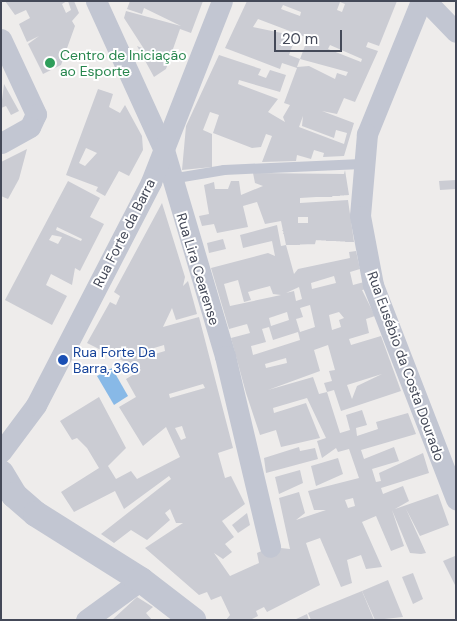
<!DOCTYPE html>
<html>
<head>
<meta charset="utf-8">
<style>
	body { margin:0 }
	#map { position:relative; width:457px; height:621px; overflow:hidden; background:#eeeceb; font-family:"DM Sans",sans-serif }
	div>[style] { position:absolute }
	.water>* { inset:0; background:#88b9e7 }
	.building>* { inset:0; background:#cbccd3 }
	.service>* { height:10px; margin:-5px; padding:0 5px; transform-origin:5px; border-radius:5px; background:#c2c6d2 }
	.minor>* { height:21px; margin:-10.5px; padding:0 10.5px; transform-origin:10.5px; border-radius:10.5px; background:#c2c6d2 }
	.tertiary>* { height:26px; margin:-13px; padding:0 13px; transform-origin:13px; border-radius:13px; background:#c2c6d2 }
	.dots>* { width:14px; height:14px; translate:-50% -50%; box-sizing:border-box; border:2px solid #fff; border-radius:50% }
	span { translate:-50% -50%; white-space:nowrap; text-align:center; line-height:1.15; -webkit-text-stroke:4px #fff; paint-order:stroke }
	.leisure-label { font-size:14px; color:#27864d }
	.left { translate:0 -50%; text-align:left }
	.street-label { font-size:14px; color:#444958 }
	.transit-label { font-size:14px; color:#164399 }
	.frame { position:absolute; inset:0; border:2px solid #444958; pointer-events:none }
	.scale { position:absolute; left:274px; top:30px; width:68px; height:22px; box-sizing:border-box; border:2px solid #444958; border-top:0; padding-left:6px; font-size:15px; line-height:18px; white-space:nowrap; color:#444958; -webkit-text-stroke:4px #fff; paint-order:stroke }
</style>
</head>
<body>
<div id="map">
	<div class="water">
		<i style="clip-path:polygon(112px 368px,128px 396px,114px 405px,97px 376px)"></i>
	</div>
	<div class="building">
		<i style="clip-path:polygon(5px 1px,67px 1px,62px 4px,66px 13px,71px 10px,68px 1px,74px 1px,79px 13px,72px 21px,75px 26px,61px 65px,43px 74px,28px 44px,39px 36px,27px 42px,19px 24px,30px 18px,26px 10px,15px 15px)"></i>
		<i style="clip-path:polygon(130px 1px,203px 1px,191px 33px,180px 29px,166px 69px,154px 77px,137px 46px,144px 49px,124px 18px,126px 11px,181px 26px,144px 8px,142px 14px,127px 9px)"></i>
		<i style="clip-path:polygon(evenodd,247px 1px,397px 1px,379px 46px,368px 42px,366px 47px,378px 51px,355px 102px,344px 98px,337px 114px,322px 111px,354px 123px,344px 156px,323px 157px,324px 153px,314px 150px,311px 159px,297px 155px,296px 161px,262px 162px,272px 136px,266px 134px,261px 147px,252px 148px,213px 133px,219px 115px,210px 112px,203px 130px,212px 134px,212px 167px,182px 170px,186px 126px,219px 55px,261px 69px,258px 75px,266px 78px,270px 70px,286px 75px,280px 92px,239px 80px,238px 84px,278px 99px,268px 112px,285px 122px,283px 117px,290px 105px,284px 103px,297px 68px,282px 63px,280px 69px,225px 48px,247px 1px,340px 2px,345px 4px,342px 12px,337px 10px,340px 2px,247px 1px,283px 5px,301px 12px,300px 16px,281px 9px,283px 5px,247px 1px,258px 19px,308px 38px,300px 59px,348px 72px,346px 76px,337px 73px,335px 79px,309px 66px,297px 67px,300px 59px,289px 55px,296px 36px,253px 27px,258px 19px,247px 1px,330px 45px,362px 59px,361px 62px,328px 49px,330px 45px,247px 1px,303px 116px,302px 126px,334px 138px,336px 130px,347px 133px,344px 144px,299px 127px,303px 116px)"></i>
		<i style="clip-path:polygon(4px 84px,19px 111px,11px 115px,6px 106px,1px 108px)"></i>
		<i style="clip-path:polygon(evenodd,98px 89px,113px 94px,109px 107px,120px 113px,125px 105px,142px 136px,143px 150px,129px 176px,119px 171px,105px 196px,96px 191px,98px 187px,66px 175px,98px 89px,86px 148px,97px 153px,85px 166px,79px 163px,86px 148px)"></i>
		<i style="clip-path:polygon(27px 149px,19px 179px,8px 199px,1px 196px,1px 162px)"></i>
		<i style="clip-path:polygon(evenodd,345px 170px,349px 195px,300px 198px,300px 203px,348px 200px,354px 242px,316px 240px,315px 244px,286px 245px,294px 274px,298px 269px,350px 258px,349px 252px,356px 251px,360px 269px,350px 272px,353px 285px,364px 282px,367px 289px,362px 290px,375px 316px,366px 319px,369px 333px,349px 339px,351px 345px,381px 336px,401px 391px,341px 411px,334px 390px,327px 392px,340px 433px,350px 430px,346px 415px,362px 410px,367px 425px,356px 428px,357px 436px,378px 429px,376px 422px,408px 413px,416px 434px,361px 450px,364px 459px,394px 447px,399px 461px,372px 469px,376px 482px,381px 481px,379px 473px,423px 453px,429px 473px,381px 488px,383px 494px,403px 486px,409px 501px,395px 509px,438px 494px,449px 525px,420px 536px,406px 509px,426px 553px,421px 554px,410px 553px,392px 510px,404px 546px,391px 551px,376px 516px,362px 522px,382px 567px,366px 569px,361px 555px,347px 560px,352px 583px,341px 587px,320px 538px,306px 543px,320px 585px,267px 612px,264px 607px,256px 611px,258px 616px,250px 620px,226px 620px,230px 615px,221px 596px,211px 600px,207px 592px,199px 595px,145px 548px,183px 523px,176px 523px,170px 509px,165px 513px,170px 520px,147px 540px,131px 530px,114px 543px,101px 534px,171px 479px,169px 476px,124px 509px,115px 491px,74px 512px,61px 492px,99px 468px,87px 448px,77px 438px,72px 440px,60px 421px,99px 397px,126px 448px,108px 466px,116px 479px,131px 471px,137px 479px,180px 457px,166px 427px,143px 446px,119px 407px,136px 397px,126px 379px,141px 370px,87px 343px,110px 302px,116px 305px,120px 296px,114px 292px,162px 203px,185px 277px,183px 286px,188px 281px,197px 314px,176px 320px,172px 308px,163px 327px,199px 317px,233px 448px,218px 453px,225px 478px,231px 476px,245px 504px,222px 521px,234px 537px,225px 544px,232px 552px,223px 559px,214px 553px,230px 576px,259px 563px,257px 553px,271px 547px,290px 549px,279px 498px,299px 492px,305px 513px,296px 520px,326px 510px,314px 510px,308px 491px,359px 478px,349px 449px,338px 452px,336px 448px,322px 458px,317px 441px,326px 438px,307px 398px,273px 408px,274px 413px,306px 403px,320px 438px,281px 447px,276px 430px,260px 435px,246px 393px,231px 338px,250px 333px,247px 324px,229px 329px,211px 268px,268px 253px,275px 256px,272px 241px,243px 248px,240px 235px,277px 225px,281px 246px,286px 245px,281px 221px,265px 224px,257px 202px,243px 206px,248px 227px,217px 233px,214px 224px,202px 226px,199px 216px,209px 214px,204px 185px,214px 182px,215px 189px,228px 189px,231px 181px,239px 181px,241px 195px,263px 186px,255px 183px,253px 173px,344px 174px,345px 170px,298px 217px,308px 217px,308px 223px,298px 223px,298px 217px,345px 170px,334px 276px,336px 283px,312px 289px,311px 283px,334px 276px,345px 170px,238px 280px,244px 302px,251px 300px,248px 292px,270px 286px,273px 294px,281px 295px,230px 306px,224px 284px,238px 280px,345px 170px,299px 287px,302px 299px,296px 301px,294px 291px,286px 293px,299px 287px,345px 170px,310px 305px,315px 327px,300px 332px,296px 319px,303px 317px,300px 308px,310px 305px,345px 170px,287px 312px,289px 320px,271px 326px,269px 318px,287px 312px,345px 170px,339px 312px,344px 318px,339px 320px,341px 327px,332px 330px,329px 315px,339px 312px,345px 170px,269px 327px,273px 340px,298px 332px,300px 340px,253px 355px,251px 346px,266px 342px,262px 329px,269px 327px,345px 170px,164px 345px,165px 351px,155px 354px,154px 348px,164px 345px,345px 170px,328px 345px,335px 370px,329px 371px,332px 381px,324px 383px,327px 392px,319px 394px,313px 377px,268px 390px,320px 371px,314px 350px,328px 345px,345px 170px,286px 358px,287px 363px,266px 368px,265px 364px,286px 358px,345px 170px,382px 374px,357px 386px,352px 399px,347px 385px,382px 374px,345px 170px,203px 384px,205px 388px,170px 398px,169px 394px,203px 384px,345px 170px,182px 426px,186px 438px,181px 440px,175px 428px,182px 426px,345px 170px,353px 498px,355px 506px,348px 508px,345px 500px,353px 498px)"></i>
		<i style="clip-path:polygon(456px 180px,456px 189px,440px 190px,439px 181px)"></i>
		<i style="clip-path:polygon(evenodd,68px 181px,100px 198px,90px 217px,104px 224px,80px 271px,75px 268px,72px 285px,51px 274px,46px 285px,67px 296px,52px 325px,5px 300px,68px 181px,57px 227px,82px 239px,81px 241px,56px 230px,57px 227px,68px 181px,52px 235px,62px 237px,58px 244px,49px 240px,52px 235px)"></i>
		<i style="clip-path:polygon(223px 239px,226px 249px,209px 253px,207px 243px)"></i>
		<i style="clip-path:polygon(299px 447px,300px 451px,315px 448px,318px 459px,266px 473px,264px 458px)"></i>
		<i style="clip-path:polygon(338px 458px,343px 474px,316px 486px,311px 466px)"></i>
		<i style="clip-path:polygon(300px 470px,303px 483px,279px 494px,275px 477px)"></i>
		<i style="clip-path:polygon(247px 513px,250px 525px,238px 533px,232px 525px)"></i>
		<i style="clip-path:polygon(455px 556px,456px 557px,456px 587px,443px 561px)"></i>
		<i style="clip-path:polygon(413px 573px,423px 599px,413px 604px,402px 577px)"></i>
		<i style="clip-path:polygon(388px 580px,403px 617px,375px 620px,362px 591px)"></i>
		<i style="clip-path:polygon(362px 591px,374px 620px,311px 620px,308px 613px)"></i>
		<i style="clip-path:polygon(137px 597px,153px 607px,146px 613px,152px 620px,112px 620px)"></i>
		<i style="clip-path:polygon(307px 614px,309px 620px,294px 620px)"></i>
	</div>
	<div class="service">
		<i style="left:171px;top:179px;width:54px;rotate:-9.6deg"></i>
		<i style="left:224px;top:170px;width:138px;rotate:-2.5deg"></i>
	</div>
	<div class="minor">
		<i style="left:96px;top:1px;width:164px;rotate:65.5deg"></i>
		<i style="left:164px;top:150px;width:215px;rotate:73.5deg"></i>
		<i style="left:225px;top:356px;width:196px;rotate:76.7deg"></i>
		<i style="left:421px;top:1px;width:144px;rotate:112.1deg"></i>
		<i style="left:367px;top:134px;width:82px;rotate:94.9deg"></i>
		<i style="left:360px;top:216px;width:70px;rotate:79.3deg"></i>
		<i style="left:373px;top:285px;width:230px;rotate:68.8deg"></i>
		<i style="left:426px;top:1px;width:43px;rotate:45.9deg"></i>
		<i style="left:1px;top:39px;width:83px;rotate:65deg"></i>
		<i style="left:36px;top:114px;width:14px;rotate:115deg"></i>
		<i style="left:30px;top:127px;width:33px;rotate:151deg"></i>
		<i style="left:1px;top:452px;width:59px;rotate:-53.3deg"></i>
		<i style="left:36px;top:405px;width:251px;rotate:-62.7deg"></i>
		<i style="left:151px;top:182px;width:194px;rotate:-68.6deg"></i>
		<i style="left:86px;top:620px;width:68px;rotate:-36deg"></i>
	</div>
	<div class="tertiary">
		<i style="left:1px;top:473px;width:26px;rotate:59deg"></i>
		<i style="left:14px;top:495px;width:29px;rotate:41deg"></i>
		<i style="left:36px;top:514px;width:124px;rotate:32.2deg"></i>
		<i style="left:141px;top:580px;width:66px;rotate:37.6deg"></i>
	</div>
	<div class="dots">
		<i style="left:50px;top:63px;background:#2e9e5b"></i>
		<i style="left:63px;top:360px;background:#1a4fb4"></i>
	</div>
	<div class="leisure-label">
		<span class="left" style="left:60px;top:63px">Centro de Iniciação<br>ao Esporte</span>
	</div>
	<div class="street-label">
		<span style="left:124px;top:233px;rotate:-63deg">Rua Forte da Barra</span>
		<span style="left:198px;top:269px;rotate:73deg">Rua Lira Cearense</span>
		<span style="left:406px;top:366px;rotate:70deg">Rua Eusébio da Costa Dourado</span>
	</div>
	<div class="transit-label">
		<span class="left" style="left:73px;top:360px">Rua Forte Da<br>Barra, 366</span>
	</div>
	<div class="frame"></div>
	<div class="scale">20 m</div>
</div>
</body>
</html>
